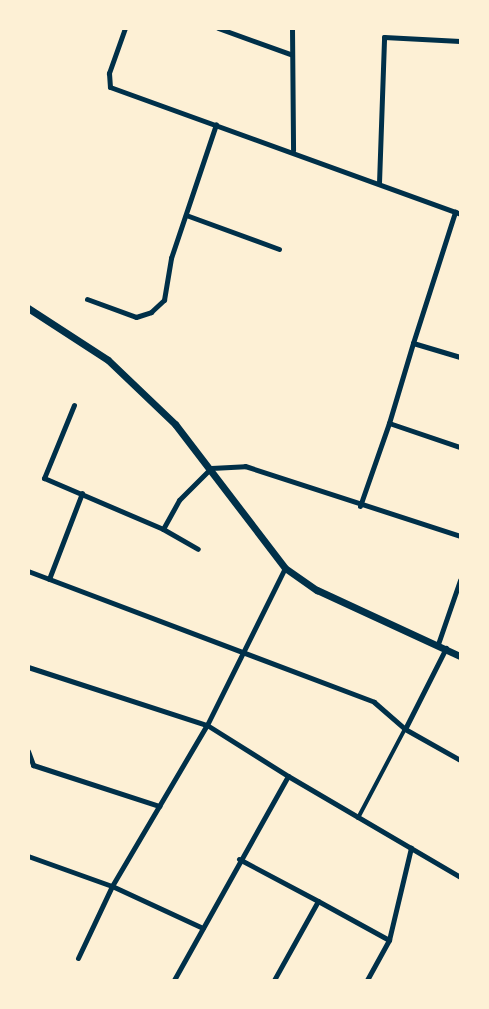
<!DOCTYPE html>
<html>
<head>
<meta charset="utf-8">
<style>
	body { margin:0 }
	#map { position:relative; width:489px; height:1009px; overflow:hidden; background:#fdf0d5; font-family:Roboto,sans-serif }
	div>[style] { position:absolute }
	.pedestrian>* { height:4px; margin:-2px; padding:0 2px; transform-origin:2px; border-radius:2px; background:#003049 }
	.minor>* { height:5px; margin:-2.5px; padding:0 2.5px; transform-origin:2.5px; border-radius:2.5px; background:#003049 }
	.secondary>* { height:7px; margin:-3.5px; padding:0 3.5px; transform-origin:3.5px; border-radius:3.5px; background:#003049 }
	span { translate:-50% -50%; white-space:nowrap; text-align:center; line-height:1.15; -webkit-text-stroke:6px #fdf0d5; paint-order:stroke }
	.frame { position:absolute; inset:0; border:30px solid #fdf0d5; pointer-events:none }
</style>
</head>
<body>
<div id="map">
	<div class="pedestrian">
		<i style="left:358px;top:818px;width:101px;rotate:-62.2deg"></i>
	</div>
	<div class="minor">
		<i style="left:125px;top:28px;width:48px;rotate:109.6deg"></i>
		<i style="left:109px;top:73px;width:14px;rotate:86deg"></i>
		<i style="left:110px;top:87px;width:372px;rotate:19.9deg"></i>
		<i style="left:218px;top:28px;width:77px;rotate:19.9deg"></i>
		<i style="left:292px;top:28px;width:122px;rotate:89.5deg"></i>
		<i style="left:379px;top:183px;width:146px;rotate:-88deg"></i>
		<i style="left:384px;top:37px;width:76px;rotate:3deg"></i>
		<i style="left:186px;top:215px;width:99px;rotate:20.1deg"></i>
		<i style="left:87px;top:299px;width:52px;rotate:20.2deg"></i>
		<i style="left:136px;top:317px;width:16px;rotate:-18deg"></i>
		<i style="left:151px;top:312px;width:18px;rotate:-43deg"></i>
		<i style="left:164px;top:300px;width:43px;rotate:-80.5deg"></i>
		<i style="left:171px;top:258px;width:141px;rotate:-71.4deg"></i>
		<i style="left:413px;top:343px;width:138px;rotate:-72.2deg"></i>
		<i style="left:460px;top:357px;width:49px;rotate:-163.4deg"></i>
		<i style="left:413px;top:343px;width:84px;rotate:106.7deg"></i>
		<i style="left:389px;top:423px;width:75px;rotate:18.7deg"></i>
		<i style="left:74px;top:405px;width:79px;rotate:112.3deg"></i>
		<i style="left:44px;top:478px;width:129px;rotate:23.2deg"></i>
		<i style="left:163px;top:529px;width:33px;rotate:-61deg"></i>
		<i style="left:179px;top:500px;width:45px;rotate:-45deg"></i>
		<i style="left:211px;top:468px;width:34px;rotate:-3deg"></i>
		<i style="left:245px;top:466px;width:226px;rotate:18deg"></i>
		<i style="left:360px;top:506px;width:88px;rotate:-70.7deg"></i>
		<i style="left:163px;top:529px;width:40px;rotate:29.7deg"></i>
		<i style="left:28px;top:571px;width:370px;rotate:20.7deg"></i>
		<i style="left:374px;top:702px;width:41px;rotate:41.1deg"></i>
		<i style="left:405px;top:729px;width:63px;rotate:29.4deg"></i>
		<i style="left:49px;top:579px;width:92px;rotate:-69deg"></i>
		<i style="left:438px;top:644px;width:68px;rotate:-71deg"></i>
		<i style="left:28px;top:667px;width:188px;rotate:18deg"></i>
		<i style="left:207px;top:725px;width:96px;rotate:32.2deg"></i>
		<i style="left:288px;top:776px;width:234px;rotate:119.2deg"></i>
		<i style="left:405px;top:729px;width:91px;rotate:-63.2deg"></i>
		<i style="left:28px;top:751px;width:15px;rotate:70deg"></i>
		<i style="left:33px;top:765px;width:133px;rotate:18deg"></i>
		<i style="left:288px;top:776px;width:199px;rotate:30.4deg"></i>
		<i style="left:28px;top:856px;width:89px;rotate:19.7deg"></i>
		<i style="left:112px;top:886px;width:100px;rotate:24.8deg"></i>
		<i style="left:239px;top:859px;width:89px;rotate:28deg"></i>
		<i style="left:318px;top:901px;width:90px;rotate:119.1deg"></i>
		<i style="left:318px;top:901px;width:81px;rotate:28.8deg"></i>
		<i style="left:78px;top:958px;width:80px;rotate:-64.7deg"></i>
		<i style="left:112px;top:886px;width:187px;rotate:-59.5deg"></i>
		<i style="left:207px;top:725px;width:175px;rotate:-63.6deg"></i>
		<i style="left:367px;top:980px;width:46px;rotate:-61.2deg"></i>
		<i style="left:389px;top:940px;width:95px;rotate:-76.6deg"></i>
	</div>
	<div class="secondary">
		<i style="left:28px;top:308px;width:95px;rotate:33deg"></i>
		<i style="left:108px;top:360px;width:93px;rotate:43.7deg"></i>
		<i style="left:175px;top:424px;width:181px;rotate:52.6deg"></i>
		<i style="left:285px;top:568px;width:39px;rotate:35deg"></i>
		<i style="left:317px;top:590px;width:157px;rotate:24.8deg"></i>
	</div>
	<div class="frame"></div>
</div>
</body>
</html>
